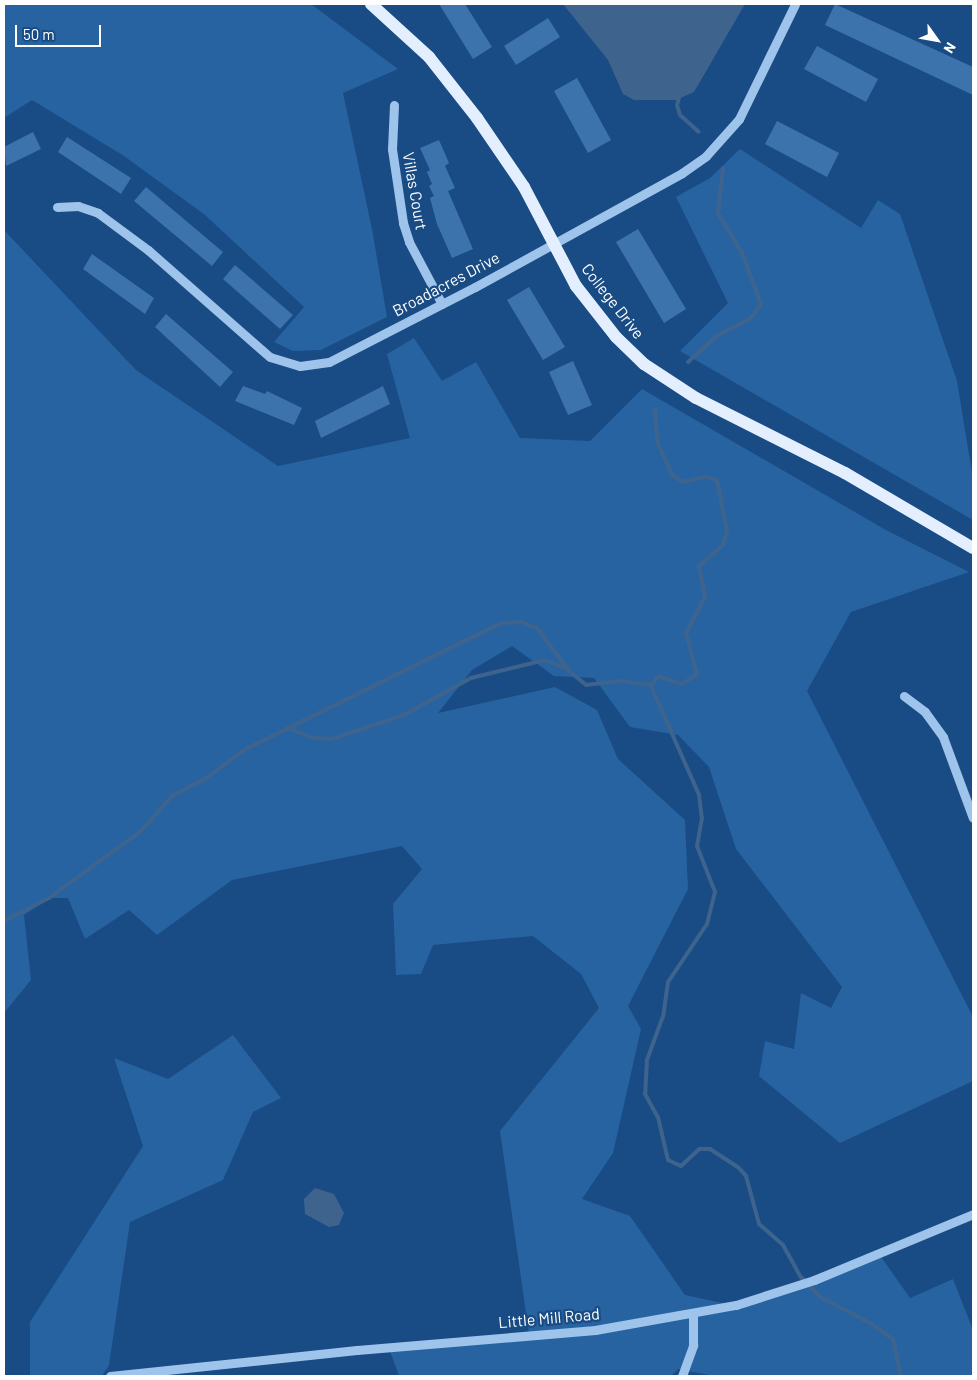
<!DOCTYPE html>
<html>
<head>
<meta charset="utf-8">
<style>
	body { margin:0 }
	#map { position:relative; width:977px; height:1380px; overflow:hidden; background:#194b84; font-family:Barlow,sans-serif }
	div>[style] { position:absolute }
	.green>* { inset:0; background:#2763a1 }
	.water>* { inset:0; background:#3e648e }
	.stream>* { height:4px; margin:-2px; padding:0 2px; transform-origin:2px; border-radius:2px; background:#3e648e }
	.building>* { inset:0; background:#3d73ac }
	.minor>* { height:9px; margin:-4.5px; padding:0 4.5px; transform-origin:4.5px; border-radius:4.5px; background:#9ec4ec }
	.major>* { height:12px; margin:-6px; padding:0 6px; transform-origin:6px; border-radius:6px; background:#e3efff }
	span { translate:-50% -50%; white-space:nowrap; text-align:center; line-height:1.15; -webkit-text-stroke:4.5px #194b84; paint-order:stroke }
	.street-label { font-size:16px; color:#fff }
	.frame { position:absolute; inset:0; border:5px solid #fff; pointer-events:none }
	.north { position:absolute; left:912px; top:15px; width:50px; height:50px; -webkit-text-stroke:4px #194b84; paint-order:stroke; rotate:122deg; font-size:14px; font-weight:700; line-height:20px; text-align:center; color:#fff }
	.north::after { content:''; display:block; margin:auto; width:18px; height:22px; background:#fff; clip-path:polygon(50% 0,100% 100%,50% 72%,0 100%) }
	.scale { position:absolute; left:15px; top:25px; width:86px; height:22px; box-sizing:border-box; border:2px solid #fff; border-top:0; padding-left:6px; font-size:15px; line-height:18px; white-space:nowrap; color:#fff; -webkit-text-stroke:4px #194b84; paint-order:stroke }
</style>
</head>
<body>
<div id="map">
	<div class="green">
		<i style="clip-path:polygon(4px 4px,311px 4px,398px 69px,343px 93px,372px 229px,387px 317px,321px 350px,293px 351px,274px 342px,304px 307px,205px 215px,124px 156px,32px 100px,4px 118px)"></i>
		<i style="clip-path:polygon(740px 149px,861px 228px,878px 200px,900px 214px,957px 381px,973px 479px,973px 520px,680px 351px,728px 303px,676px 197px,710px 178px)"></i>
		<i style="clip-path:polygon(4px 230px,136px 370px,278px 466px,410px 438px,387px 354px,414px 338px,442px 381px,476px 362px,520px 438px,590px 441px,642px 389px,886px 530px,969px 572px,851px 612px,807px 691px,973px 1017px,973px 1081px,840px 1143px,759px 1076px,765px 1041px,794px 1049px,801px 993px,831px 1008px,842px 987px,736px 849px,709px 767px,678px 735px,630px 727px,594px 678px,554px 676px,512px 646px,472px 670px,438px 713px,555px 687px,597px 710px,618px 759px,685px 820px,688px 889px,628px 1006px,641px 1029px,613px 1153px,582px 1199px,630px 1216px,685px 1295px,732px 1305px,755px 1300px,877px 1251px,910px 1298px,953px 1279px,973px 1330px,973px 1376px,714px 1376px,678px 1369px,671px 1376px,399px 1376px,390px 1351px,529px 1334px,500px 1131px,599px 1008px,581px 974px,533px 936px,433px 945px,421px 974px,396px 975px,393px 904px,422px 869px,402px 846px,232px 880px,157px 935px,129px 910px,85px 939px,68px 898px,50px 898px,24px 915px,31px 980px,4px 1013px)"></i>
		<i style="clip-path:polygon(233px 1035px,281px 1098px,253px 1112px,223px 1180px,130px 1222px,109px 1365px,102px 1376px,30px 1376px,30px 1322px,143px 1146px,114px 1058px,168px 1079px)"></i>
	</div>
	<div class="water">
		<i style="clip-path:polygon(563px 4px,745px 4px,694px 92px,676px 100px,634px 100px,623px 94px,608px 60px)"></i>
		<i style="clip-path:polygon(315px 1188px,334px 1194px,344px 1213px,339px 1225px,329px 1227px,305px 1214px,304px 1199px)"></i>
	</div>
	<div class="stream">
		<i style="left:680px;top:94px;width:11px;rotate:105deg"></i>
		<i style="left:677px;top:105px;width:10px;rotate:73deg"></i>
		<i style="left:680px;top:115px;width:25px;rotate:42deg"></i>
		<i style="left:688px;top:362px;width:40px;rotate:-42deg"></i>
		<i style="left:718px;top:335px;width:37px;rotate:-27deg"></i>
		<i style="left:751px;top:318px;width:17px;rotate:-54deg"></i>
		<i style="left:761px;top:304px;width:54px;rotate:-110.4deg"></i>
		<i style="left:742px;top:253px;width:47px;rotate:-121deg"></i>
		<i style="left:718px;top:213px;width:45px;rotate:-83.7deg"></i>
		<i style="left:655px;top:409px;width:32px;rotate:86deg"></i>
		<i style="left:657px;top:441px;width:37px;rotate:66deg"></i>
		<i style="left:672px;top:475px;width:13px;rotate:32deg"></i>
		<i style="left:683px;top:482px;width:23px;rotate:-13deg"></i>
		<i style="left:705px;top:477px;width:12px;rotate:14deg"></i>
		<i style="left:717px;top:480px;width:52px;rotate:78.9deg"></i>
		<i style="left:727px;top:531px;width:15px;rotate:106deg"></i>
		<i style="left:723px;top:545px;width:32px;rotate:139deg"></i>
		<i style="left:699px;top:566px;width:32px;rotate:79deg"></i>
		<i style="left:705px;top:597px;width:41px;rotate:117.8deg"></i>
		<i style="left:686px;top:633px;width:42px;rotate:75deg"></i>
		<i style="left:697px;top:674px;width:18px;rotate:146deg"></i>
		<i style="left:682px;top:684px;width:25px;rotate:-162deg"></i>
		<i style="left:658px;top:676px;width:12px;rotate:125deg"></i>
		<i style="left:651px;top:686px;width:119px;rotate:66.2deg"></i>
		<i style="left:699px;top:795px;width:23px;rotate:83deg"></i>
		<i style="left:702px;top:818px;width:28px;rotate:100deg"></i>
		<i style="left:697px;top:846px;width:49px;rotate:68.6deg"></i>
		<i style="left:715px;top:892px;width:33px;rotate:104deg"></i>
		<i style="left:707px;top:924px;width:70px;rotate:123.9deg"></i>
		<i style="left:668px;top:982px;width:34px;rotate:98deg"></i>
		<i style="left:663px;top:1016px;width:47px;rotate:110deg"></i>
		<i style="left:647px;top:1060px;width:34px;rotate:93deg"></i>
		<i style="left:645px;top:1094px;width:26px;rotate:61deg"></i>
		<i style="left:658px;top:1117px;width:44px;rotate:76.9deg"></i>
		<i style="left:668px;top:1160px;width:14px;rotate:25deg"></i>
		<i style="left:681px;top:1166px;width:25px;rotate:-43deg"></i>
		<i style="left:699px;top:1149px;width:11px"></i>
		<i style="left:710px;top:1149px;width:33px;rotate:33deg"></i>
		<i style="left:738px;top:1167px;width:12px;rotate:48deg"></i>
		<i style="left:746px;top:1176px;width:50px;rotate:74.8deg"></i>
		<i style="left:759px;top:1224px;width:32px;rotate:41deg"></i>
		<i style="left:783px;top:1245px;width:37px;rotate:61deg"></i>
		<i style="left:801px;top:1277px;width:28px;rotate:46deg"></i>
		<i style="left:820px;top:1297px;width:59px;rotate:27.4deg"></i>
		<i style="left:872px;top:1324px;width:26px;rotate:36deg"></i>
		<i style="left:893px;top:1339px;width:38px;rotate:78deg"></i>
		<i style="left:290px;top:729px;width:25px;rotate:21deg"></i>
		<i style="left:313px;top:738px;width:19px;rotate:3deg"></i>
		<i style="left:332px;top:739px;width:76px;rotate:-18.4deg"></i>
		<i style="left:404px;top:715px;width:77px;rotate:-28.9deg"></i>
		<i style="left:471px;top:678px;width:76px;rotate:-13.7deg"></i>
		<i style="left:545px;top:660px;width:22px;rotate:22deg"></i>
		<i style="left:4px;top:921px;width:51px;rotate:-27.1deg"></i>
		<i style="left:49px;top:898px;width:112px;rotate:-36deg"></i>
		<i style="left:140px;top:832px;width:48px;rotate:-48.4deg"></i>
		<i style="left:172px;top:796px;width:41px;rotate:-27.8deg"></i>
		<i style="left:208px;top:777px;width:45px;rotate:-36.9deg"></i>
		<i style="left:244px;top:750px;width:287px;rotate:-26.3deg"></i>
		<i style="left:501px;top:623px;width:20px;rotate:-3deg"></i>
		<i style="left:521px;top:622px;width:17px;rotate:21deg"></i>
		<i style="left:537px;top:628px;width:54px;rotate:53.3deg"></i>
		<i style="left:569px;top:671px;width:22px;rotate:39deg"></i>
		<i style="left:586px;top:685px;width:33px;rotate:-7deg"></i>
		<i style="left:619px;top:681px;width:32px;rotate:7deg"></i>
	</div>
	<div class="building">
		<i style="clip-path:polygon(439px 4px,465px 4px,492px 47px,473px 59px)"></i>
		<i style="clip-path:polygon(835px 4px,973px 67px,973px 95px,825px 25px)"></i>
		<i style="clip-path:polygon(548px 18px,560px 37px,516px 65px,504px 46px)"></i>
		<i style="clip-path:polygon(817px 46px,878px 79px,866px 102px,804px 69px)"></i>
		<i style="clip-path:polygon(577px 78px,611px 140px,588px 153px,554px 91px)"></i>
		<i style="clip-path:polygon(777px 121px,839px 153px,827px 177px,765px 144px)"></i>
		<i style="clip-path:polygon(33px 132px,41px 149px,6px 166px,4px 147px)"></i>
		<i style="clip-path:polygon(67px 137px,131px 178px,121px 194px,58px 152px)"></i>
		<i style="clip-path:polygon(439px 140px,449px 163px,445px 166px,455px 188px,448px 191px,473px 249px,452px 258px,437px 224px,430px 198px,434px 196px,429px 186px,432px 184px,427px 172px,430px 170px,420px 148px)"></i>
		<i style="clip-path:polygon(146px 187px,223px 252px,212px 266px,134px 201px)"></i>
		<i style="clip-path:polygon(638px 229px,686px 309px,664px 323px,616px 242px)"></i>
		<i style="clip-path:polygon(92px 254px,154px 298px,145px 314px,83px 269px)"></i>
		<i style="clip-path:polygon(235px 265px,293px 315px,280px 329px,223px 279px)"></i>
		<i style="clip-path:polygon(529px 287px,565px 347px,543px 360px,507px 300px)"></i>
		<i style="clip-path:polygon(166px 314px,233px 372px,220px 387px,155px 327px)"></i>
		<i style="clip-path:polygon(573px 361px,592px 405px,568px 415px,549px 372px)"></i>
		<i style="clip-path:polygon(243px 386px,265px 394px,267px 391px,302px 408px,294px 425px,235px 401px)"></i>
		<i style="clip-path:polygon(383px 386px,390px 404px,321px 438px,315px 421px)"></i>
	</div>
	<div class="minor">
		<i style="left:394px;top:105px;width:44px;rotate:92.6deg"></i>
		<i style="left:392px;top:149px;width:75px;rotate:81.5deg"></i>
		<i style="left:403px;top:223px;width:20px;rotate:72deg"></i>
		<i style="left:409px;top:242px;width:70px;rotate:62deg"></i>
		<i style="left:57px;top:207px;width:21px;rotate:-3deg"></i>
		<i style="left:78px;top:206px;width:21px;rotate:19deg"></i>
		<i style="left:98px;top:213px;width:62px;rotate:36.5deg"></i>
		<i style="left:148px;top:250px;width:162px;rotate:41.3deg"></i>
		<i style="left:270px;top:357px;width:31px;rotate:17deg"></i>
		<i style="left:300px;top:366px;width:29px;rotate:-8deg"></i>
		<i style="left:329px;top:362px;width:164px;rotate:-27.2deg"></i>
		<i style="left:475px;top:287px;width:236px;rotate:-28.8deg"></i>
		<i style="left:682px;top:173px;width:29px;rotate:-35deg"></i>
		<i style="left:706px;top:156px;width:50px;rotate:-48.3deg"></i>
		<i style="left:739px;top:119px;width:128px;rotate:-64deg"></i>
		<i style="left:904px;top:696px;width:26px;rotate:37deg"></i>
		<i style="left:925px;top:712px;width:31px;rotate:54deg"></i>
		<i style="left:943px;top:737px;width:86px;rotate:69.7deg"></i>
		<i style="left:110px;top:1376px;width:248px;rotate:-6deg"></i>
		<i style="left:357px;top:1350px;width:239px;rotate:-4.8deg"></i>
		<i style="left:595px;top:1330px;width:143px;rotate:-10.1deg"></i>
		<i style="left:736px;top:1305px;width:82px;rotate:-17.8deg"></i>
		<i style="left:814px;top:1280px;width:172px;rotate:-22.5deg"></i>
		<i style="left:682px;top:1376px;width:33px;rotate:-70deg"></i>
		<i style="left:693px;top:1345px;width:32px;rotate:-90deg"></i>
	</div>
	<div class="major">
		<i style="left:371px;top:4px;width:79px;rotate:42.4deg"></i>
		<i style="left:429px;top:57px;width:78px;rotate:51.8deg"></i>
		<i style="left:477px;top:118px;width:83px;rotate:55.7deg"></i>
		<i style="left:524px;top:187px;width:112px;rotate:62.3deg"></i>
		<i style="left:576px;top:286px;width:65px;rotate:51.9deg"></i>
		<i style="left:616px;top:337px;width:39px;rotate:44deg"></i>
		<i style="left:644px;top:364px;width:62px;rotate:33.2deg"></i>
		<i style="left:696px;top:398px;width:167px;rotate:26.7deg"></i>
		<i style="left:845px;top:473px;width:148px;rotate:30.4deg"></i>
	</div>
	<div class="street-label">
		<span style="left:415px;top:191px;rotate:80deg">Villas Court</span>
		<span style="left:446px;top:284px;rotate:-28deg">Broadacres Drive</span>
		<span style="left:613px;top:301px;rotate:52deg">College Drive</span>
		<span style="left:549px;top:1318px;rotate:-5deg">Little Mill Road</span>
	</div>
	<div class="frame"></div>
	<div class="north">N</div>
	<div class="scale">50 m</div>
</div>
</body>
</html>
